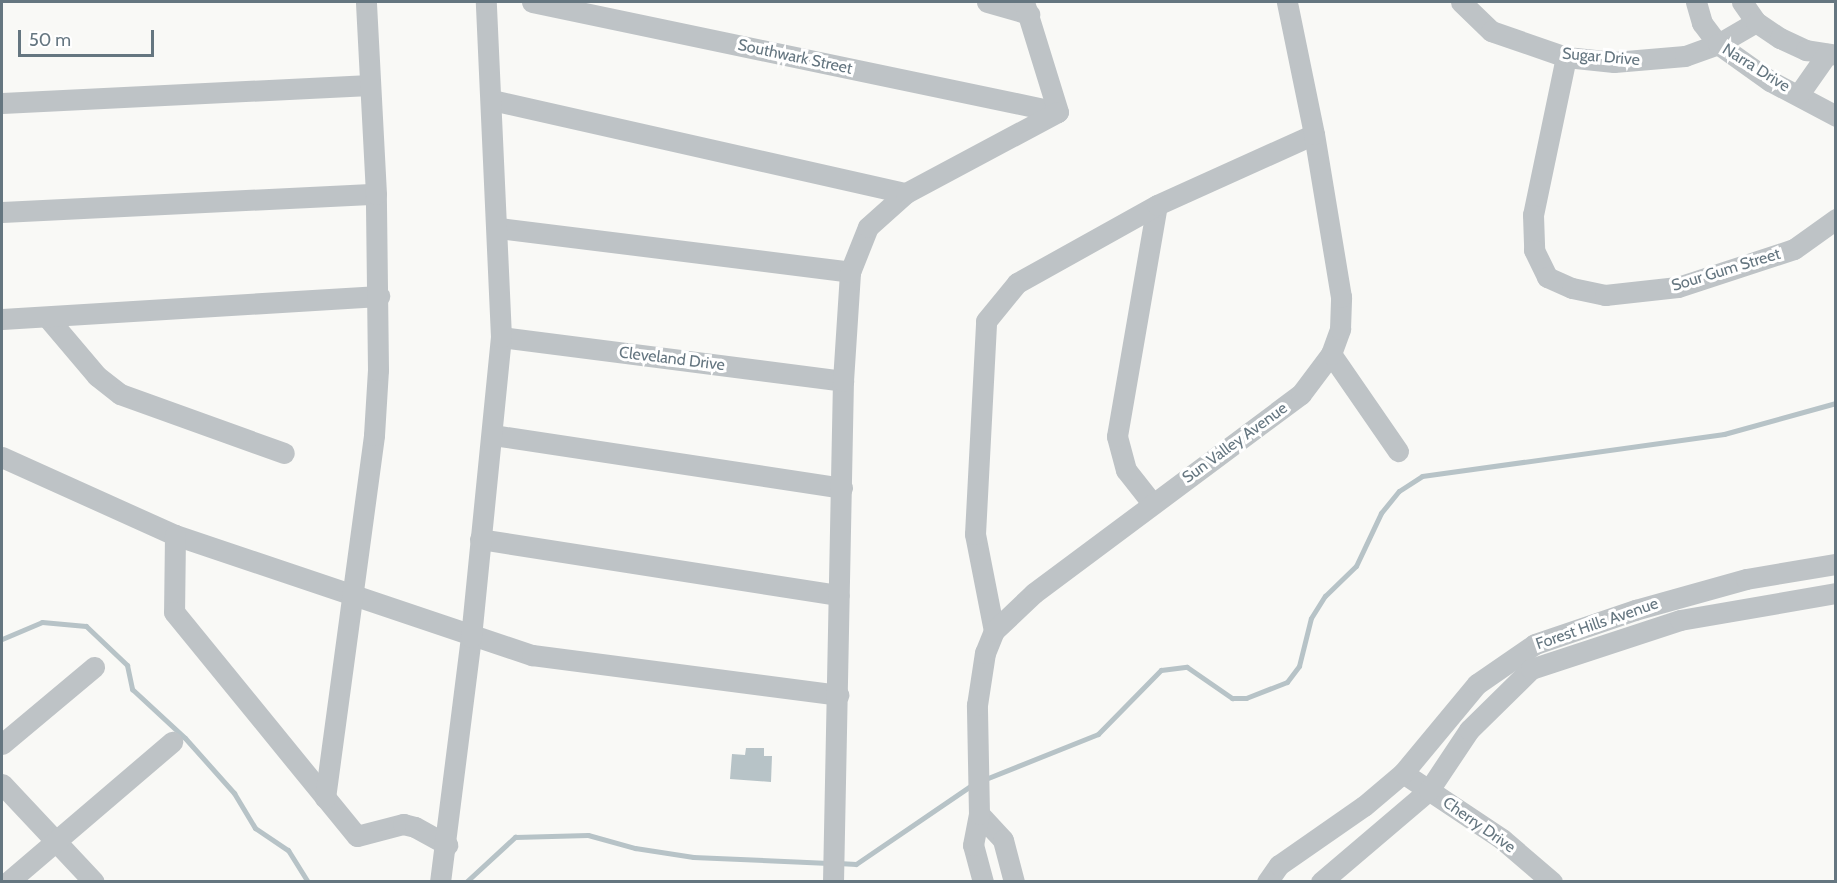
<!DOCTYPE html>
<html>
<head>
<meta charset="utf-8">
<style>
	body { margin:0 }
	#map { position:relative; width:1837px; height:883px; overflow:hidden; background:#f9f9f6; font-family:Cabin,sans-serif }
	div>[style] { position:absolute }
	.water>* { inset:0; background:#b7c3c7 }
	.stream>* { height:5px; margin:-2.5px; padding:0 2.5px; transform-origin:2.5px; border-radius:2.5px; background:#b7c3c7 }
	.minor>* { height:21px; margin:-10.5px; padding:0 10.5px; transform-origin:10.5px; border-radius:10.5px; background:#bec3c6 }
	span { translate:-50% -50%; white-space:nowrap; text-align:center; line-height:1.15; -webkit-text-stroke:6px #fff; paint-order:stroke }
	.street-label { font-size:16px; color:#657680 }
	.frame { position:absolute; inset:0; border:3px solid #657680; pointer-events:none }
	.scale { position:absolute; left:18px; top:30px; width:136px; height:27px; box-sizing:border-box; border:3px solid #657680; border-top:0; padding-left:8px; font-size:18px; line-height:21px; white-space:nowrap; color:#657680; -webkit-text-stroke:4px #fff; paint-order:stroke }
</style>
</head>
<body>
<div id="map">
	<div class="water">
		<i style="clip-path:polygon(746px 748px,764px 748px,764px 756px,772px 756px,771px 782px,730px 779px,732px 754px,745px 755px)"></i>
	</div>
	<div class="stream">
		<i style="left:2px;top:639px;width:43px;rotate:-23deg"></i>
		<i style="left:42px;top:622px;width:44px;rotate:5.2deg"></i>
		<i style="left:86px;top:626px;width:57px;rotate:43.6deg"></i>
		<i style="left:127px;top:665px;width:25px;rotate:78deg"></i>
		<i style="left:132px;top:689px;width:72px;rotate:42.8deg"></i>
		<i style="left:185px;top:738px;width:74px;rotate:48.3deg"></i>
		<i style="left:234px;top:793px;width:41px;rotate:59deg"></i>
		<i style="left:255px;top:828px;width:40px;rotate:34deg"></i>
		<i style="left:288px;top:850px;width:38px;rotate:58deg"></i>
		<i style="left:983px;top:780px;width:124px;rotate:-21.8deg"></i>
		<i style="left:1098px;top:734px;width:90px;rotate:-45.5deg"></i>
		<i style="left:1161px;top:670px;width:26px;rotate:-7deg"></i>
		<i style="left:1187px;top:667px;width:55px;rotate:34.6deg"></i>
		<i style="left:1232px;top:698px;width:14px"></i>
		<i style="left:1246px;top:698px;width:44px;rotate:-21.3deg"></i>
		<i style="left:1287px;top:682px;width:20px;rotate:-53deg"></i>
		<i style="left:1299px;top:666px;width:49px;rotate:-76deg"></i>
		<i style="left:1311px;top:618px;width:26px;rotate:-58deg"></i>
		<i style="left:1325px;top:596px;width:43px;rotate:-44.1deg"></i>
		<i style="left:1356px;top:566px;width:59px;rotate:-64.7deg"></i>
		<i style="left:1381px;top:513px;width:28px;rotate:-51deg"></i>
		<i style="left:1399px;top:491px;width:27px;rotate:-33deg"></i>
		<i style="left:1422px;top:476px;width:305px;rotate:-7.9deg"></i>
		<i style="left:1724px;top:434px;width:116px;rotate:-15.5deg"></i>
		<i style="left:838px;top:863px;width:18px;rotate:3deg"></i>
		<i style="left:856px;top:864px;width:140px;rotate:-34.3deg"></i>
		<i style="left:466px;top:882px;width:67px;rotate:-42.6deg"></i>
		<i style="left:515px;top:837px;width:73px;rotate:-1.6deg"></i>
		<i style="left:588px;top:835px;width:49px;rotate:15.5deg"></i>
		<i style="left:635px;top:848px;width:59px;rotate:8.8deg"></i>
		<i style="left:693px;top:857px;width:136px;rotate:2.5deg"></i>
	</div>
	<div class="minor">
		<i style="left:532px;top:2px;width:537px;rotate:11.81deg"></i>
		<i style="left:987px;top:2px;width:44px;rotate:15.9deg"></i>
		<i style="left:1024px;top:2px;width:115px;rotate:72.8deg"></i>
		<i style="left:1461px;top:2px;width:42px;rotate:44deg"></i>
		<i style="left:1491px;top:31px;width:79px;rotate:19.1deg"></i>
		<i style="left:1566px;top:57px;width:48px;rotate:5.9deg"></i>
		<i style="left:1614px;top:62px;width:71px;rotate:-4.8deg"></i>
		<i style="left:1685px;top:56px;width:35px;rotate:-20deg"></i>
		<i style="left:1718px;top:44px;width:44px;rotate:-30.1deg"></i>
		<i style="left:1696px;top:2px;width:22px;rotate:74deg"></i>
		<i style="left:1702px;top:23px;width:26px;rotate:53deg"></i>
		<i style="left:1718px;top:44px;width:64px;rotate:35.4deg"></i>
		<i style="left:1770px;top:81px;width:75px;rotate:27.9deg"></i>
		<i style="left:1742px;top:2px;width:24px;rotate:55deg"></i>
		<i style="left:1756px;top:22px;width:29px;rotate:34deg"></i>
		<i style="left:1780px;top:38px;width:29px;rotate:25deg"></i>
		<i style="left:1806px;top:50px;width:30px;rotate:9deg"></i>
		<i style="left:1566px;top:57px;width:161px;rotate:101.8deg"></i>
		<i style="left:1533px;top:215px;width:35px;rotate:88deg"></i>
		<i style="left:1534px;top:250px;width:30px;rotate:64deg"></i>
		<i style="left:1547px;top:277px;width:27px;rotate:24deg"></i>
		<i style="left:1572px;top:288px;width:34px;rotate:12deg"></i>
		<i style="left:1605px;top:295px;width:73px;rotate:-6.3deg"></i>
		<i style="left:1678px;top:287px;width:122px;rotate:-18.1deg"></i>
		<i style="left:1794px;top:249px;width:52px;rotate:-35.5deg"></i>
		<i style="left:1799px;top:94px;width:49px;rotate:-55deg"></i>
		<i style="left:492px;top:100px;width:424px;rotate:12.7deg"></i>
		<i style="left:2px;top:103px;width:368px;rotate:-2.8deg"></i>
		<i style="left:2px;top:212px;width:374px;rotate:-2.8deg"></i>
		<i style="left:499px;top:228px;width:354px;rotate:7.1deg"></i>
		<i style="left:47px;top:317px;width:77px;rotate:49.7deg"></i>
		<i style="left:97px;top:376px;width:29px;rotate:38deg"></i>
		<i style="left:120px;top:394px;width:174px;rotate:19.8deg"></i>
		<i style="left:2px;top:319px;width:378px;rotate:-3.5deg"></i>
		<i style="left:501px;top:337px;width:345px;rotate:7.3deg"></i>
		<i style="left:1331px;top:354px;width:118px;rotate:55.4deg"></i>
		<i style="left:493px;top:435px;width:353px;rotate:8.6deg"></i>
		<i style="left:2px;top:457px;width:190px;rotate:24.3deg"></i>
		<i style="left:175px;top:535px;width:377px;rotate:18.6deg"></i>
		<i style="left:532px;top:655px;width:309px;rotate:7.4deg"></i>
		<i style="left:1152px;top:503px;width:42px;rotate:-128.2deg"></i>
		<i style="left:1126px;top:470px;width:35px;rotate:-105deg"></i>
		<i style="left:1117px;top:436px;width:234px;rotate:-80.2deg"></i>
		<i style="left:175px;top:535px;width:77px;rotate:90.7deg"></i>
		<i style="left:174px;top:612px;width:289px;rotate:50.8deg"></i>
		<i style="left:357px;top:836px;width:48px;rotate:-14.6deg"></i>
		<i style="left:403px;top:824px;width:12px;rotate:14deg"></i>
		<i style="left:415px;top:827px;width:37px;rotate:29deg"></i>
		<i style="left:480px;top:539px;width:363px;rotate:8.9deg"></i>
		<i style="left:994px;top:631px;width:99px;rotate:-101.1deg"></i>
		<i style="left:975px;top:534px;width:213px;rotate:-87deg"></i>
		<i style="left:986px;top:321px;width:49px;rotate:-50.8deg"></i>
		<i style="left:1017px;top:283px;width:160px;rotate:-29.1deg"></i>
		<i style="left:1157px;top:205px;width:172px;rotate:-24.3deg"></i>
		<i style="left:2px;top:744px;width:120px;rotate:-39.9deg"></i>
		<i style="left:1403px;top:773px;width:119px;rotate:33.7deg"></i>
		<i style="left:1502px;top:839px;width:66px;rotate:40.7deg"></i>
		<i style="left:2px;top:784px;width:134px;rotate:46.8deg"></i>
		<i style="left:325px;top:798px;width:366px;rotate:-82.3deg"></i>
		<i style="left:374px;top:435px;width:65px;rotate:-86.5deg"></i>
		<i style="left:378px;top:370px;width:176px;rotate:-90.7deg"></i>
		<i style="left:376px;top:194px;width:192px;rotate:-93deg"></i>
		<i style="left:979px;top:814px;width:35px;rotate:47deg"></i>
		<i style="left:1003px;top:840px;width:43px;rotate:75.3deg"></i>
		<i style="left:8px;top:882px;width:216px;rotate:-40.5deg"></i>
		<i style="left:440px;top:882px;width:247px;rotate:-82.8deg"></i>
		<i style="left:471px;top:637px;width:301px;rotate:-84.3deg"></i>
		<i style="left:501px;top:337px;width:335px;rotate:-92.6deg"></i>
		<i style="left:833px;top:882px;width:501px;rotate:-88.86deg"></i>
		<i style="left:843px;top:381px;width:109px;rotate:-86.3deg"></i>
		<i style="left:850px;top:272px;width:48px;rotate:-68.2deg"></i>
		<i style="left:868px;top:227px;width:51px;rotate:-41.8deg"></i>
		<i style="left:906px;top:193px;width:172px;rotate:-28.1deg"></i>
		<i style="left:983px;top:882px;width:38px;rotate:-105deg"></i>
		<i style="left:973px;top:845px;width:32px;rotate:-79deg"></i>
		<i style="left:979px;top:814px;width:109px;rotate:-91.1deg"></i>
		<i style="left:977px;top:705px;width:53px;rotate:-81.3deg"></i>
		<i style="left:985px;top:653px;width:24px;rotate:-68deg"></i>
		<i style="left:994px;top:631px;width:55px;rotate:-43.5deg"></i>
		<i style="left:1034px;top:593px;width:333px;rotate:-36.7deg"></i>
		<i style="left:1301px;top:394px;width:50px;rotate:-53.1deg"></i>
		<i style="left:1331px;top:354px;width:27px;rotate:-70deg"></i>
		<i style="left:1340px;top:329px;width:32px;rotate:-88deg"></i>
		<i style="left:1341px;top:297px;width:165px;rotate:-99.4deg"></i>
		<i style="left:1314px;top:134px;width:135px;rotate:-101.6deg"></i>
		<i style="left:1267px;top:882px;width:21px;rotate:-55deg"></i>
		<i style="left:1279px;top:865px;width:103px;rotate:-34.8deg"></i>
		<i style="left:1364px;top:806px;width:51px;rotate:-40.2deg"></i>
		<i style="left:1403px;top:773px;width:116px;rotate:-50.3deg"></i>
		<i style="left:1477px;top:684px;width:70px;rotate:-34.6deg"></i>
		<i style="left:1535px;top:644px;width:106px;rotate:-18.8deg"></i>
		<i style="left:1635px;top:610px;width:115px;rotate:-15.6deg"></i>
		<i style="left:1746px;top:579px;width:91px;rotate:-9.5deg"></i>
		<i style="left:1321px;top:882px;width:142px;rotate:-40.4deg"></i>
		<i style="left:1429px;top:790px;width:72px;rotate:-56.3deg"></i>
		<i style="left:1469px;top:730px;width:87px;rotate:-44.5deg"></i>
		<i style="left:1531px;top:669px;width:157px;rotate:-18.2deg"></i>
		<i style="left:1680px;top:620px;width:158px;rotate:-9.8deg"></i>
	</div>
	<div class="street-label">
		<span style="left:795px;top:57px;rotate:12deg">Southwark Street</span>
		<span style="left:1601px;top:57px;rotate:5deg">Sugar Drive</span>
		<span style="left:1756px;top:68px;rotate:32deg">Narra Drive</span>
		<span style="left:1726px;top:270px;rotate:-17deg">Sour Gum Street</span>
		<span style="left:672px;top:359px;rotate:7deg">Cleveland Drive</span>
		<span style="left:1235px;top:443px;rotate:-36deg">Sun Valley Avenue</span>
		<span style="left:1597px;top:624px;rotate:-19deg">Forest Hills Avenue</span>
		<span style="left:1479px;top:825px;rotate:35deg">Cherry Drive</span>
	</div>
	<div class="frame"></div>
	<div class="scale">50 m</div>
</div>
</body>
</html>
